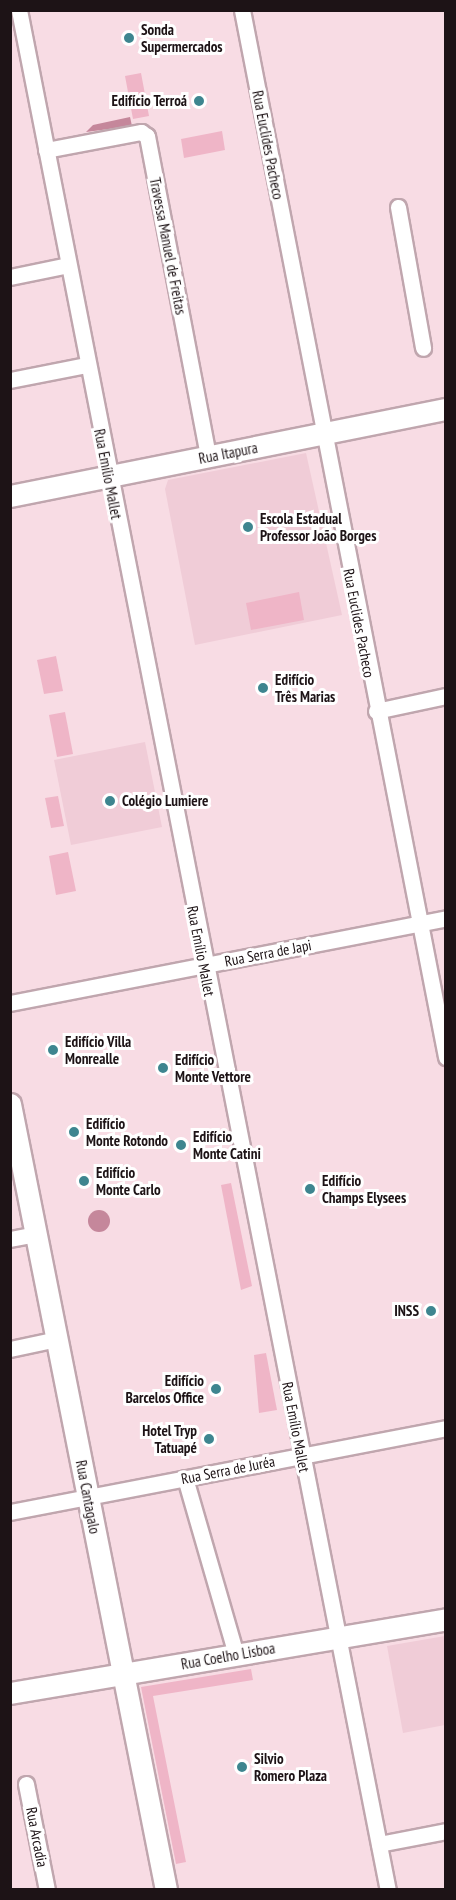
<!DOCTYPE html>
<html>
<head>
<meta charset="utf-8">
<style>
	body { margin:0 }
	#map { position:relative; width:456px; height:1900px; overflow:hidden; background:#f8dce4; font-family:"PT Sans Narrow",sans-serif }
	div>[style] { position:absolute }
	.built>* { inset:0; background:#f0ccd7 }
	.green>* { inset:0; background:#efb5c7 }
	.water>* { inset:0; background:#c5879b }
	.round { border-radius:50% }
	.roads { filter:drop-shadow(2px 0 #c0a6ae) drop-shadow(-2px 0 #c0a6ae) drop-shadow(0 2px #c0a6ae) drop-shadow(0 -2px #c0a6ae) }
	.street>* { height:15px; margin:-7.5px; padding:0 7.5px; transform-origin:7.5px; border-radius:7.5px; background:#fff }
	.secondary>* { height:21px; margin:-10.5px; padding:0 10.5px; transform-origin:10.5px; border-radius:10.5px; background:#fff }
	.dots>* { width:16px; height:16px; translate:-50% -50%; box-sizing:border-box; border:3px solid #fff; border-radius:50% }
	span { translate:-50% -50%; white-space:nowrap; text-align:center; line-height:1.15; -webkit-text-stroke:6px #fff; paint-order:stroke }
	.poi-label { font-size:15px; color:#1d1316; font-weight:700 }
	.left { translate:0 -50%; text-align:left }
	.right { translate:-100% -50%; text-align:right }
	.street-label { font-size:15px; color:#1d1316 }
	.frame { position:absolute; inset:0; border:12px solid #1d1316; pointer-events:none }
</style>
</head>
<body>
<div id="map">
	<div class="built">
		<i style="clip-path:polygon(306px 453px,342px 615px,195px 645px,165px 489px,168px 480px)"></i>
		<i style="clip-path:polygon(145px 742px,162px 827px,71px 845px,54px 760px)"></i>
		<i style="clip-path:polygon(445px 1636px,445px 1725px,403px 1733px,387px 1646px)"></i>
	</div>
	<div class="green">
		<i style="clip-path:polygon(141px 73px,149px 116px,133px 119px,125px 76px)"></i>
		<i style="clip-path:polygon(222px 131px,225px 150px,184px 158px,181px 139px)"></i>
		<i style="clip-path:polygon(299px 592px,304px 620px,251px 630px,246px 603px)"></i>
		<i style="clip-path:polygon(56px 656px,63px 691px,44px 694px,37px 660px)"></i>
		<i style="clip-path:polygon(65px 712px,73px 754px,57px 757px,49px 715px)"></i>
		<i style="clip-path:polygon(58px 796px,64px 826px,51px 828px,45px 798px)"></i>
		<i style="clip-path:polygon(68px 852px,76px 891px,56px 895px,49px 856px)"></i>
		<i style="clip-path:polygon(231px 1183px,252px 1286px,241px 1290px,221px 1185px)"></i>
		<i style="clip-path:polygon(266px 1353px,277px 1410px,259px 1413px,254px 1355px)"></i>
		<i style="clip-path:polygon(251px 1669px,253px 1680px,153px 1696px,186px 1862px,176px 1864px,141px 1687px)"></i>
	</div>
	<div class="water">
		<i style="clip-path:polygon(130px 117px,132px 126px,86px 132px,93px 125px)"></i>
		<i class="round" style="left:88px;top:1210px;width:22px;height:22px"></i>
	</div>
	<div class="roads">
		<div class="street">
			<i style="left:19px;top:10px;width:1916px;rotate:78.9deg"></i>
			<i style="left:242px;top:10px;width:1067px;rotate:78.97deg"></i>
			<i style="left:46px;top:150px;width:97px;rotate:-10.7deg"></i>
			<i style="left:141px;top:132px;width:7px;rotate:34deg"></i>
			<i style="left:147px;top:136px;width:327px;rotate:79.2deg"></i>
			<i style="left:398px;top:207px;width:143px;rotate:79.9deg"></i>
			<i style="left:10px;top:277px;width:59px;rotate:-11.7deg"></i>
			<i style="left:10px;top:380px;width:77px;rotate:-11.2deg"></i>
			<i style="left:376px;top:711px;width:72px;rotate:-12.1deg"></i>
			<i style="left:10px;top:1003px;width:444px;rotate:-11deg"></i>
			<i style="left:10px;top:1239px;width:26px;rotate:-11deg"></i>
			<i style="left:10px;top:1349px;width:48px;rotate:-12deg"></i>
			<i style="left:185px;top:1478px;width:184px;rotate:73.9deg"></i>
			<i style="left:10px;top:1512px;width:444px;rotate:-10.9deg"></i>
			<i style="left:26px;top:1784px;width:108px;rotate:78.8deg"></i>
			<i style="left:379px;top:1844px;width:68px;rotate:-11deg"></i>
		</div>
		<div class="secondary">
			<i style="left:10px;top:496px;width:445px;rotate:-11.3deg"></i>
			<i style="left:10px;top:1104px;width:801px;rotate:78.77deg"></i>
			<i style="left:10px;top:1693px;width:442px;rotate:-9.6deg"></i>
		</div>
	</div>
	<div class="dots">
		<i style="left:129px;top:38px;background:#3e858f"></i>
		<i style="left:199px;top:101px;background:#3e858f"></i>
		<i style="left:248px;top:527px;background:#3e858f"></i>
		<i style="left:263px;top:688px;background:#3e858f"></i>
		<i style="left:110px;top:801px;background:#3e858f"></i>
		<i style="left:53px;top:1050px;background:#3e858f"></i>
		<i style="left:163px;top:1068px;background:#3e858f"></i>
		<i style="left:74px;top:1132px;background:#3e858f"></i>
		<i style="left:181px;top:1145px;background:#3e858f"></i>
		<i style="left:84px;top:1181px;background:#3e858f"></i>
		<i style="left:310px;top:1189px;background:#3e858f"></i>
		<i style="left:431px;top:1311px;background:#3e858f"></i>
		<i style="left:216px;top:1389px;background:#3e858f"></i>
		<i style="left:209px;top:1439px;background:#3e858f"></i>
		<i style="left:242px;top:1767px;background:#3e858f"></i>
	</div>
	<div class="poi-label">
		<span class="left" style="left:141px;top:38px">Sonda<br>Supermercados</span>
		<span class="right" style="left:187px;top:101px">Edifício Terroá</span>
		<span class="left" style="left:260px;top:527px">Escola Estadual<br>Professor João Borges</span>
		<span class="left" style="left:275px;top:688px">Edifício<br>Três Marias</span>
		<span class="left" style="left:122px;top:801px">Colégio Lumiere</span>
		<span class="left" style="left:65px;top:1050px">Edifício Villa<br>Monrealle</span>
		<span class="left" style="left:175px;top:1068px">Edifício<br>Monte Vettore</span>
		<span class="left" style="left:86px;top:1132px">Edifício<br>Monte Rotondo</span>
		<span class="left" style="left:193px;top:1145px">Edifício<br>Monte Catini</span>
		<span class="left" style="left:96px;top:1181px">Edifício<br>Monte Carlo</span>
		<span class="left" style="left:322px;top:1189px">Edifício<br>Champs Elysees</span>
		<span class="right" style="left:419px;top:1311px">INSS</span>
		<span class="right" style="left:204px;top:1389px">Edifício<br>Barcelos Office</span>
		<span class="right" style="left:197px;top:1439px">Hotel Tryp<br>Tatuapé</span>
		<span class="left" style="left:254px;top:1767px">Silvio<br>Romero Plaza</span>
	</div>
	<div class="street-label">
		<span style="left:268px;top:145px;rotate:79deg">Rua Euclides Pacheco</span>
		<span style="left:168px;top:246px;rotate:79deg">Travessa Manuel de Freitas</span>
		<span style="left:228px;top:453px;rotate:-11deg">Rua Itapura</span>
		<span style="left:108px;top:474px;rotate:79deg">Rua Emílio Mallet</span>
		<span style="left:359px;top:623px;rotate:79deg">Rua Euclides Pacheco</span>
		<span style="left:201px;top:951px;rotate:79deg">Rua Emílio Mallet</span>
		<span style="left:268px;top:953px;rotate:-11deg">Rua Serra de Japi</span>
		<span style="left:296px;top:1427px;rotate:79deg">Rua Emílio Mallet</span>
		<span style="left:228px;top:1470px;rotate:-11deg">Rua Serra de Juréa</span>
		<span style="left:88px;top:1497px;rotate:79deg">Rua Cantagalo</span>
		<span style="left:228px;top:1656px;rotate:-10deg">Rua Coelho Lisboa</span>
		<span style="left:37px;top:1837px;rotate:79deg">Rua Arcadia</span>
	</div>
	<div class="frame"></div>
</div>
</body>
</html>
